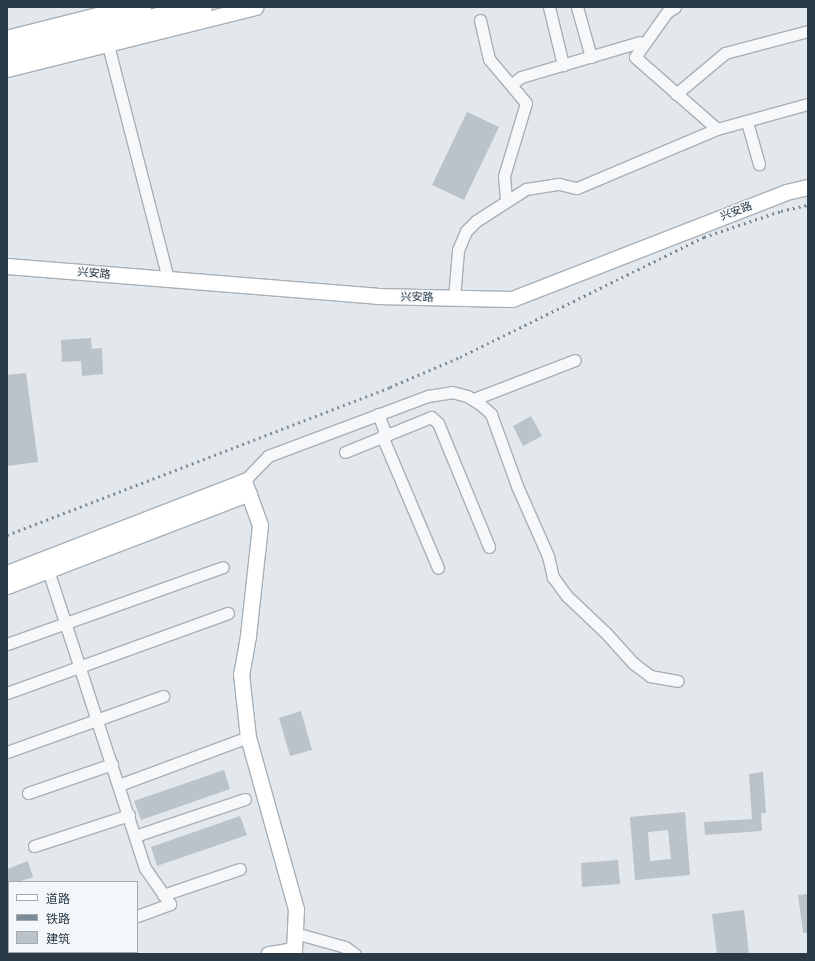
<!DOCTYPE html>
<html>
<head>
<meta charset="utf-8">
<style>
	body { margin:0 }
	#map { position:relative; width:815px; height:961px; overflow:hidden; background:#e3e8ec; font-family:Mulish,"Noto Sans SC",sans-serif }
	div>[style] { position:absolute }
	.building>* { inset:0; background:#bac2ca }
	.roads { filter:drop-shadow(1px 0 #a8b0b7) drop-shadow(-1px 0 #a8b0b7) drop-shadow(0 1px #a8b0b7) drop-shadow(0 -1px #a8b0b7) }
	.street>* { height:11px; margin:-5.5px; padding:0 5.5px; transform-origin:5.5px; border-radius:5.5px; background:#f7f8fa }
	.secondary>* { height:15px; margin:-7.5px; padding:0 7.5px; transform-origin:7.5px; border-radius:7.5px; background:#fff }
	.highway>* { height:20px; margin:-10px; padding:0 10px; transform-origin:10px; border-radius:10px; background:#fff }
	.rail>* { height:3px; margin-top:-1.5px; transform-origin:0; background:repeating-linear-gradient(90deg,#7b8a97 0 2px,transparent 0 6px) }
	span { translate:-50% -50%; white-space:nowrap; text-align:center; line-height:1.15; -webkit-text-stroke:3px #f3f7f9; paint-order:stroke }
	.street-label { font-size:11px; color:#2a3946 }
	.frame { position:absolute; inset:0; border:8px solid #2a3946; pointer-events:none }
	.legend { position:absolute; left:8px; top:881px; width:130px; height:72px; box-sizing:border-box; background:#f3f7f9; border:1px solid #a3abb1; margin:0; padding:5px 7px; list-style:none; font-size:12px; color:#2a3946 }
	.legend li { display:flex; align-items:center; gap:8px; height:20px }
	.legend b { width:20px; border:1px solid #a3abb1 }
</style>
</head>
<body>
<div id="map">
	<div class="building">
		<i style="clip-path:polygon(467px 112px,499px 127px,464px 200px,432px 185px)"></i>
		<i style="clip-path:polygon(91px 338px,92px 349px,102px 348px,103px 374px,82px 376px,81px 361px,62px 362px,61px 340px)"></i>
		<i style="clip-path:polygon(26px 373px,38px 462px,7px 466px,7px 375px)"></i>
		<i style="clip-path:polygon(531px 416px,542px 436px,523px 446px,513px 426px)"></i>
		<i style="clip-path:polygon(301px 711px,312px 750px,290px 756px,279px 718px)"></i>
		<i style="clip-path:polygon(224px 770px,230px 789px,141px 820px,134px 801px)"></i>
		<i style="clip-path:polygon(763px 772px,766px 813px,761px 813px,762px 831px,705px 835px,704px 822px,752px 819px,749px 774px)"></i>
		<i style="clip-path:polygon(evenodd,685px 812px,690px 875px,635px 880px,630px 817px,685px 812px,668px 830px,671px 859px,650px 861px,648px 832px,668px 830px)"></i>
		<i style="clip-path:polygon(240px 816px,247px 835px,157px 866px,151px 847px)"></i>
		<i style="clip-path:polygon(618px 860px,620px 884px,582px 887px,581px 863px)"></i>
		<i style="clip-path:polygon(28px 861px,33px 877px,18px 882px,7px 882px,7px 869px)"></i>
		<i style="clip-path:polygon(808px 894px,808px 933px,803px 933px,798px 895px)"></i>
		<i style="clip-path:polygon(744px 910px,749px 954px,717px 954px,712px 914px)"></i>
	</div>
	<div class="roads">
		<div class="street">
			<i style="left:549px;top:7px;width:60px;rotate:76.4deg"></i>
			<i style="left:577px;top:7px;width:52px;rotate:74.4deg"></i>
			<i style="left:675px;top:7px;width:9px;rotate:148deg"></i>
			<i style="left:667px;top:12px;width:55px;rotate:125.4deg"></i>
			<i style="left:635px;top:57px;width:109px;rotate:41.3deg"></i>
			<i style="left:480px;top:20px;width:40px;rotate:77deg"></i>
			<i style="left:489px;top:59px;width:57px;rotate:49.9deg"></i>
			<i style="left:526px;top:103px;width:76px;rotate:106.8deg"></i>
			<i style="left:504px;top:176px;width:25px;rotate:85deg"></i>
			<i style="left:108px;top:45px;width:242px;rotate:75.6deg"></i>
			<i style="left:512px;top:84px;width:11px;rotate:-38deg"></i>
			<i style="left:521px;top:77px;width:124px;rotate:-16.4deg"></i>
			<i style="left:676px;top:94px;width:64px;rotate:-39.9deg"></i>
			<i style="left:725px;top:53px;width:86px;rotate:-14.8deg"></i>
			<i style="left:747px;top:122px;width:44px;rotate:74.1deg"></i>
			<i style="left:454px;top:298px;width:48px;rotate:-85.2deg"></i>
			<i style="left:458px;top:250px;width:21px;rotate:-67deg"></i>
			<i style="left:466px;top:231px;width:14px;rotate:-45deg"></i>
			<i style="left:476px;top:221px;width:59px;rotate:-32.6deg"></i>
			<i style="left:526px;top:189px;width:33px;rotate:-9deg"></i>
			<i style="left:559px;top:184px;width:18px;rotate:13deg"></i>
			<i style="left:577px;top:188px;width:152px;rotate:-22.9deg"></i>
			<i style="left:717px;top:129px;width:94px;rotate:-15.4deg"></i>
			<i style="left:474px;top:399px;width:108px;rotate:-21.1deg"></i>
			<i style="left:378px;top:414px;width:22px;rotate:69deg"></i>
			<i style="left:382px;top:436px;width:143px;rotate:67deg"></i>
			<i style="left:345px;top:452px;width:93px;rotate:-22.1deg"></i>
			<i style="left:431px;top:417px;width:9px;rotate:41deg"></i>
			<i style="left:438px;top:423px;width:134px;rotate:67.6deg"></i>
			<i style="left:244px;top:481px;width:35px;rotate:-46deg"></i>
			<i style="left:268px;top:456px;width:171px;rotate:-20.6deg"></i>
			<i style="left:428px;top:396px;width:24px;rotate:-9deg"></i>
			<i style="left:452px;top:392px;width:16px;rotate:15deg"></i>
			<i style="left:467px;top:396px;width:15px;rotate:32deg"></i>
			<i style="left:480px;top:404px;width:15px;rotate:42deg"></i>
			<i style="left:491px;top:414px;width:77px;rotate:70.1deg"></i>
			<i style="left:517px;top:486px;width:77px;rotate:66.1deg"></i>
			<i style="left:548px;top:556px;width:22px;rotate:77deg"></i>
			<i style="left:553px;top:577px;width:24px;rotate:54deg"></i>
			<i style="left:567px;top:596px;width:54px;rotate:43.5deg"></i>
			<i style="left:606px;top:633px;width:40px;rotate:48deg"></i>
			<i style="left:633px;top:663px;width:21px;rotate:37deg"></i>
			<i style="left:650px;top:676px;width:28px;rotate:10deg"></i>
			<i style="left:48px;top:570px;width:313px;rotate:72deg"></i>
			<i style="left:145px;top:868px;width:44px;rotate:55.2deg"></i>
			<i style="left:170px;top:904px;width:35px;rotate:160deg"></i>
			<i style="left:7px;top:644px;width:229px;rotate:-19.6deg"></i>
			<i style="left:7px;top:693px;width:235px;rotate:-19.9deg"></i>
			<i style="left:7px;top:752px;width:166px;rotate:-19.7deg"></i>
			<i style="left:119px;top:785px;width:138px;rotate:-20.4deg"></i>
			<i style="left:28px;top:793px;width:89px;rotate:-19deg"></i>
			<i style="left:135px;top:836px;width:116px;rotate:-18.6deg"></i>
			<i style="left:34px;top:846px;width:100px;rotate:-18.1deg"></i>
			<i style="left:163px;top:895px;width:81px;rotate:-18.7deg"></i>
			<i style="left:295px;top:933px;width:52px;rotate:15.6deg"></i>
			<i style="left:345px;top:947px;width:12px;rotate:35deg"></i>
		</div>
		<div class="secondary">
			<i style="left:7px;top:69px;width:256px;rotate:-14deg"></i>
			<i style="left:7px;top:266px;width:371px;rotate:4.6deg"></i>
			<i style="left:377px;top:296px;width:135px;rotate:1.3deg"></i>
			<i style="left:512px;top:299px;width:294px;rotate:-21.3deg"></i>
			<i style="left:786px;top:192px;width:23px;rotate:-13deg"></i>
			<i style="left:7px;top:573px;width:254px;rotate:-21.2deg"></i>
			<i style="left:244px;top:481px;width:47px;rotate:70deg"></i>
			<i style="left:260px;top:525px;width:112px;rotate:96.2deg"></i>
			<i style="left:248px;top:636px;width:39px;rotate:100deg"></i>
			<i style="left:241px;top:674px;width:63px;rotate:83.7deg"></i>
			<i style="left:248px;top:737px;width:179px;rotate:74.4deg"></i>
			<i style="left:296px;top:909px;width:41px;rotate:92.8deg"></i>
			<i style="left:294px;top:950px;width:26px;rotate:171deg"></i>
			<i style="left:7px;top:586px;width:259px;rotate:-21deg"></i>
		</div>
		<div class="highway">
			<i style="left:7px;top:41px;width:138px;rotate:-14.2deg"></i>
			<i style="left:7px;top:56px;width:201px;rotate:-14.1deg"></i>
		</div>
	</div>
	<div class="rail">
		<i style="left:7px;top:535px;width:411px;rotate:-21.1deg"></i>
		<i style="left:390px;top:387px;width:76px;rotate:-23.2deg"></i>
		<i style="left:460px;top:357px;width:272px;rotate:-26.2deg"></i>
		<i style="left:704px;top:237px;width:81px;rotate:-18.7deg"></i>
		<i style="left:781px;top:211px;width:28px;rotate:-13deg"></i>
	</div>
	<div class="street-label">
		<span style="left:736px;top:211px;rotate:-21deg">兴安路</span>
		<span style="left:94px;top:273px;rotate:5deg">兴安路</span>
		<span style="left:417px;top:297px;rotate:1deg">兴安路</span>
	</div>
	<div class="frame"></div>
	<ul class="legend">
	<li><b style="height:5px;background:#fff"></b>道路</li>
	<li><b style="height:5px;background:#7b8a97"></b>铁路</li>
	<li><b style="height:11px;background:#bac2ca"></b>建筑</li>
	</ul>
</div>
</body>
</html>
